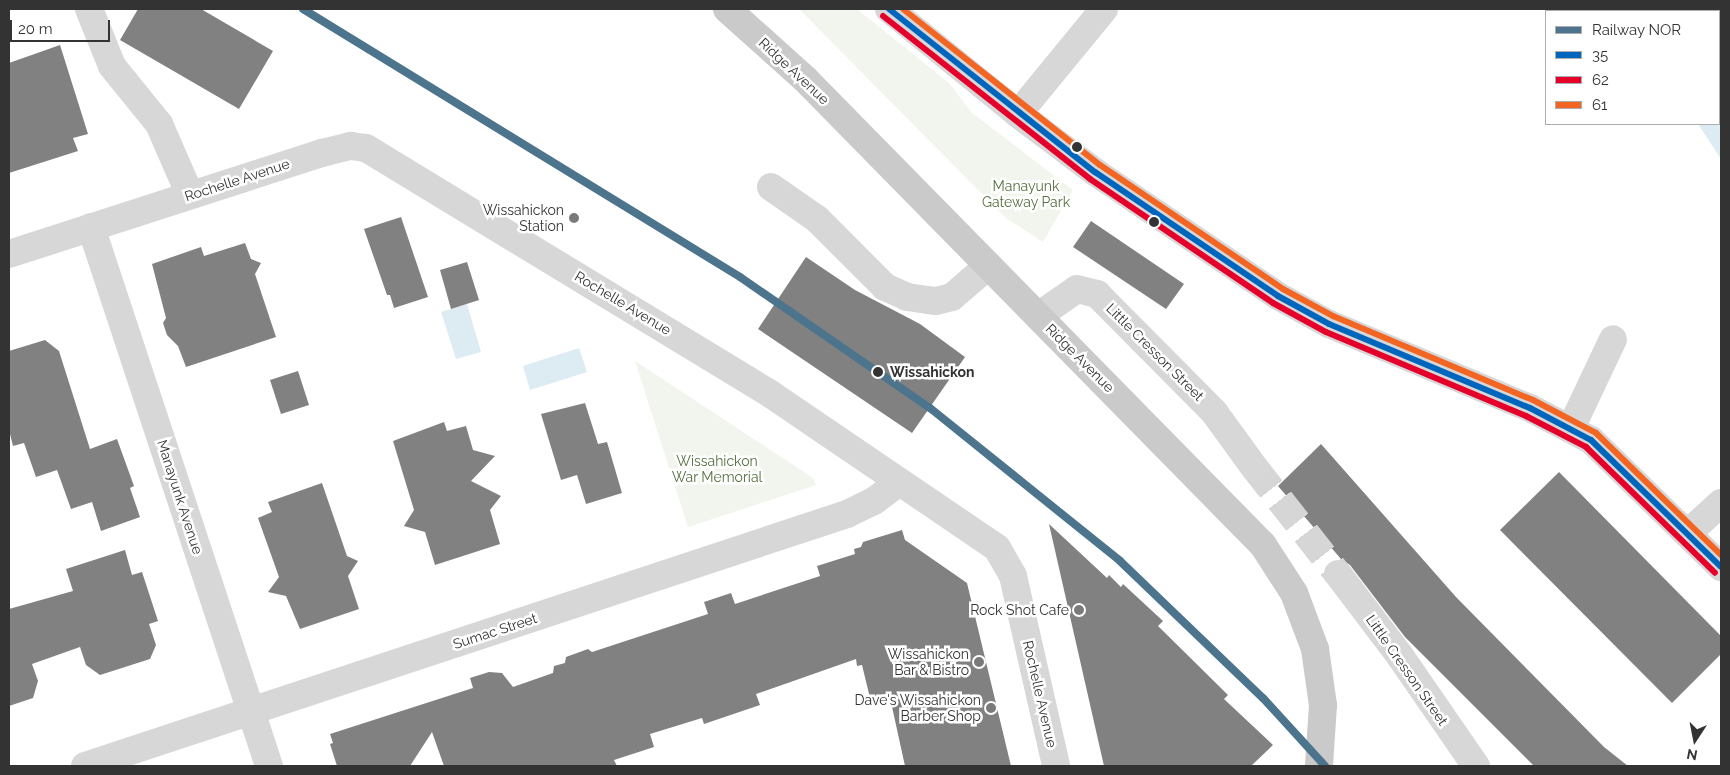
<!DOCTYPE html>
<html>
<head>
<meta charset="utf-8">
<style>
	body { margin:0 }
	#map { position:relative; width:1730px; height:775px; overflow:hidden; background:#fff; font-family:Raleway,sans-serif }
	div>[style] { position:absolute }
	.green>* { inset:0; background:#f1f5ed }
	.water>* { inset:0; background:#ddebf3 }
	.building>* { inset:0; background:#818181 }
	.minor-tunnel>* { height:28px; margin-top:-14px; transform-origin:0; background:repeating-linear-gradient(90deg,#d6d6d6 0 28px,transparent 0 42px) }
	.minor>* { height:28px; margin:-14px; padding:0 14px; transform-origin:14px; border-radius:14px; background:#d7d7d7 }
	.major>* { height:28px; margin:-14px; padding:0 14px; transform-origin:14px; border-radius:14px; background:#cacaca }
	.bus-1>* { height:6px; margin:-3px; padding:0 3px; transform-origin:3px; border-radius:3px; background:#0065bd }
	.bus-2>* { height:6px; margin:-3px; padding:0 3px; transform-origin:3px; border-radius:3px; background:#e4002b }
	.bus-3>* { height:6px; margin:-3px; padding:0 3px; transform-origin:3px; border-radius:3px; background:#f26522 }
	.rail-1>* { height:8px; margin:-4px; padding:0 4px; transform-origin:4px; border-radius:4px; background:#4c748c }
	.dots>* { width:14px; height:14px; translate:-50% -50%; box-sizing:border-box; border:2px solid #fff; border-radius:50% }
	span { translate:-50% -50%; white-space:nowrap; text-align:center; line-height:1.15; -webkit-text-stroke:5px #fff; paint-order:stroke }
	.street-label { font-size:14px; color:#333 }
	.park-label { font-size:14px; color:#56703f }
	.poi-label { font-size:14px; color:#333 }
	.right { translate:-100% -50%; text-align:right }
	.stop-label { font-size:14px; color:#333; font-weight:700 }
	.left { translate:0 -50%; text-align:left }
	.frame { position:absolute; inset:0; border:10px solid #333; pointer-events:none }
	.legend { position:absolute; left:1545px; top:10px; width:175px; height:115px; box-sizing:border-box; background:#fff; border:1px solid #adadad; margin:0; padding:6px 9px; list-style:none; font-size:15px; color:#333 }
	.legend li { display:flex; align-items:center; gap:10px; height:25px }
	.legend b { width:25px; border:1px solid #adadad }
	.north { position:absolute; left:1670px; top:715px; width:50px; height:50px; -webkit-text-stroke:4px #fff; paint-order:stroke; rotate:191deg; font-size:14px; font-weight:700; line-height:20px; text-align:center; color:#333 }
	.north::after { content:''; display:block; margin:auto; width:18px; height:22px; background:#333; clip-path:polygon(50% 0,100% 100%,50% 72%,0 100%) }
	.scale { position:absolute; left:10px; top:20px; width:100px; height:22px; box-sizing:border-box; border:2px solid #333; border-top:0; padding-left:6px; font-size:15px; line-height:18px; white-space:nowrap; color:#333; -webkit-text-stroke:4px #fff; paint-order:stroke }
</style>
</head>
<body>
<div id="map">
	<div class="green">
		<i style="clip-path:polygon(799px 9px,857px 9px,949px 83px,972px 113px,1073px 190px,1043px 242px,1006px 218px)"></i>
		<i style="clip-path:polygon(635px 361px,813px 478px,816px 485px,688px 527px)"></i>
	</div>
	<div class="water">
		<i style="clip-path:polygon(1621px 9px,1721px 9px,1721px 159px,1698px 124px,1719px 124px,1719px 11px)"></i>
		<i style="clip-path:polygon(467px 304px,481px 352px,456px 359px,441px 312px)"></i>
		<i style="clip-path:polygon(579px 348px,587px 372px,530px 390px,523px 366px)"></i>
	</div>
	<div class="building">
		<i style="clip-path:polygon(138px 9px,201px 9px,273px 51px,239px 109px,120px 40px)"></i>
		<i style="clip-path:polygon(60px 45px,88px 134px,73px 138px,78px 151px,9px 173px,9px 63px)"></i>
		<i style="clip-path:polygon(401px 217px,428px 297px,394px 308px,390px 295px,387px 295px,364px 229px)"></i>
		<i style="clip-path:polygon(1091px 221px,1184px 284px,1166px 309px,1073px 247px)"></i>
		<i style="clip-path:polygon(245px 243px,251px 259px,261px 263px,255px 274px,276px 337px,186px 367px,178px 346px,167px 335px,163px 323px,166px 318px,152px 264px,201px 247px,204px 256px)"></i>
		<i style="clip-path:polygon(806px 257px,855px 290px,920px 324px,965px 357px,912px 433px,758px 329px)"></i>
		<i style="clip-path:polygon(467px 262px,479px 300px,451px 309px,440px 270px)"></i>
		<i style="clip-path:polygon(45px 340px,59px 351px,90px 449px,117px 439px,134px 486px,130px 488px,140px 517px,101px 531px,92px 502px,71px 509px,57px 470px,36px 477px,24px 443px,13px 446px,9px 430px,9px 351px)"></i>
		<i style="clip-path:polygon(298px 371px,309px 405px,281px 414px,270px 380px)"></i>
		<i style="clip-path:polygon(585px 403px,598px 444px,607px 442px,622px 493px,586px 504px,577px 475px,561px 480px,541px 414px)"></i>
		<i style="clip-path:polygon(444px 422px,447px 431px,466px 426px,473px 450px,495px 456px,471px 481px,501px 496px,490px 510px,500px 544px,435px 565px,425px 532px,404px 526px,414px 510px,393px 441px)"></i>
		<i style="clip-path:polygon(1321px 444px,1456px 597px,1604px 747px,1628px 766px,1534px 766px,1405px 637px,1350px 565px,1341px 559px,1278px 486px)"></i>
		<i style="clip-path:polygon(1559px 472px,1721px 636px,1721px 654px,1672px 703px,1500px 530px)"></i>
		<i style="clip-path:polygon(322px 483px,347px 556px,358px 561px,348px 576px,359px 609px,300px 629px,286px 596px,268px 592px,279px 577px,258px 518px,272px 512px,268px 502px)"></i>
		<i style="clip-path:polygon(1049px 524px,1107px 578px,1109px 575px,1121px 587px,1123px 584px,1163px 621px,1158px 626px,1228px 695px,1224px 699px,1273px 745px,1251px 766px,1104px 766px)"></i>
		<i style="clip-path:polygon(902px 530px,905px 540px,967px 583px,1011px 766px,905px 766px,889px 693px,870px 698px,862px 665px,857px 666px,856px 659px,756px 694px,760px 705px,704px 724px,702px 718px,650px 734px,654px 747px,614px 760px,617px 766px,444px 766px,432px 732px,410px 766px,337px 766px,330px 744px,333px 743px,330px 734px,473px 688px,470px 678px,489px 672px,502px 673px,513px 687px,553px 673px,554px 666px,565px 663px,566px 657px,588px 649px,592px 652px,708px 614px,704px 602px,731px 593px,735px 604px,820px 576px,817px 566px,855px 554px,854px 549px,861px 547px,863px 542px)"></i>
		<i style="clip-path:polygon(125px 550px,132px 575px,142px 572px,158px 621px,149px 624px,156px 645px,150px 659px,100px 675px,86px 665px,80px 647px,32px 664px,38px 681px,33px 698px,9px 706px,9px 609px,73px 591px,66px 569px)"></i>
	</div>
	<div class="minor-tunnel">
		<i style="left:1254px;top:467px;width:136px;rotate:51.9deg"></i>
	</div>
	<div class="minor">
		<i style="left:89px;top:9px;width:61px;rotate:68deg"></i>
		<i style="left:112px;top:66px;width:75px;rotate:51deg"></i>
		<i style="left:159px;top:124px;width:77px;rotate:66.4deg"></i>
		<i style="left:889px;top:9px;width:166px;rotate:39.1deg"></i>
		<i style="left:1018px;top:114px;width:96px;rotate:37deg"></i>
		<i style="left:1095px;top:172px;width:221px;rotate:34.1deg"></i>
		<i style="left:1278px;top:296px;width:58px;rotate:28.8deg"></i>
		<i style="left:1329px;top:324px;width:218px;rotate:22.7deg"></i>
		<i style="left:1530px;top:408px;width:69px;rotate:27.7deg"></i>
		<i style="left:1591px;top:440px;width:182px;rotate:44.3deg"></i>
		<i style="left:1018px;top:114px;width:136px;rotate:-50.7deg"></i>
		<i style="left:771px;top:187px;width:56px;rotate:34.8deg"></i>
		<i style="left:817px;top:219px;width:96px;rotate:45deg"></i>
		<i style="left:885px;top:287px;width:24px;rotate:24deg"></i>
		<i style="left:907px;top:297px;width:29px;rotate:8deg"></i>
		<i style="left:936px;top:301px;width:16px;rotate:-14deg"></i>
		<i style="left:952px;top:297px;width:48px;rotate:-40.7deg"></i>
		<i style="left:91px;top:227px;width:568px;rotate:71.72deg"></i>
		<i style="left:9px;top:254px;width:329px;rotate:-17.9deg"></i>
		<i style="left:322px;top:153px;width:30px;rotate:-14deg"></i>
		<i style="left:351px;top:146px;width:15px;rotate:8deg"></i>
		<i style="left:366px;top:148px;width:475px;rotate:31.3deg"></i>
		<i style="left:772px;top:395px;width:272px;rotate:34.2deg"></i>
		<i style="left:997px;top:548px;width:32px;rotate:60deg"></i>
		<i style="left:1013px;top:576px;width:195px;rotate:77.2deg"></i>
		<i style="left:1038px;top:316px;width:47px;rotate:-34.7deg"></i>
		<i style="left:1077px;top:289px;width:21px;rotate:14deg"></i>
		<i style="left:1097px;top:294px;width:166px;rotate:45.2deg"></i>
		<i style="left:1214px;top:412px;width:68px;rotate:54deg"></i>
		<i style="left:1571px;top:428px;width:98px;rotate:-64.7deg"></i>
		<i style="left:1688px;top:533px;width:45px;rotate:-42.3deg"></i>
		<i style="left:1338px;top:574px;width:103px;rotate:52.9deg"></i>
		<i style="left:1400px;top:656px;width:134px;rotate:55.4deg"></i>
		<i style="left:85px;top:766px;width:803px;rotate:-18.3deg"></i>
		<i style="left:847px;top:514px;width:30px;rotate:-26deg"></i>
		<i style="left:874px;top:501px;width:30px;rotate:-37deg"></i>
	</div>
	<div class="major">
		<i style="left:727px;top:9px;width:105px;rotate:41.9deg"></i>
		<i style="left:805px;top:79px;width:653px;rotate:45.5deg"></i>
		<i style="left:1263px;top:545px;width:57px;rotate:57.1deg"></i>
		<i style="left:1294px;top:593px;width:60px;rotate:69.4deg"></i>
		<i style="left:1315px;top:649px;width:57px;rotate:81.9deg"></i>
		<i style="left:1323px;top:705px;width:61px;rotate:93.8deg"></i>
	</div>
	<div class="bus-1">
		<i style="left:889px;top:9px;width:263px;rotate:38.4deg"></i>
		<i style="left:1095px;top:172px;width:221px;rotate:34.1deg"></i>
		<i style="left:1278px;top:296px;width:58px;rotate:28.8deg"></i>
		<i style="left:1329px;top:324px;width:218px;rotate:22.7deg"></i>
		<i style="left:1530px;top:408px;width:69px;rotate:27.7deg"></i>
		<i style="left:1591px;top:440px;width:182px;rotate:44.3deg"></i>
	</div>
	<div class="bus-2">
		<i style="left:883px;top:16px;width:263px;rotate:38.2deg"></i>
		<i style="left:1090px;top:179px;width:221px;rotate:34.1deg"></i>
		<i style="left:1273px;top:303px;width:60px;rotate:28.7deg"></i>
		<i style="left:1326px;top:332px;width:217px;rotate:22.8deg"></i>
		<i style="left:1526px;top:416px;width:68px;rotate:27.3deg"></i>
		<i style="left:1586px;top:447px;width:180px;rotate:44.3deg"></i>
	</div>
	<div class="bus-3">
		<i style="left:903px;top:9px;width:251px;rotate:38.4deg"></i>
		<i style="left:1100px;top:165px;width:221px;rotate:34.1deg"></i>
		<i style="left:1283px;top:289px;width:57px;rotate:28.4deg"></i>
		<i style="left:1333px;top:316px;width:217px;rotate:22.8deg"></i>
		<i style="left:1533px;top:400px;width:71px;rotate:27.6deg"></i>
		<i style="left:1596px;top:433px;width:175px;rotate:44.3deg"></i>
	</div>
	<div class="rail-1">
		<i style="left:303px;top:9px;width:513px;rotate:31.52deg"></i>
		<i style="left:740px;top:277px;width:231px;rotate:34.6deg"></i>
		<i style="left:930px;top:408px;width:244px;rotate:38.8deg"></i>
		<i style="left:1120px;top:561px;width:198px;rotate:43.8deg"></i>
		<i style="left:1263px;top:698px;width:92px;rotate:47.6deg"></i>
	</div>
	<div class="dots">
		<i style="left:1077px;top:147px;background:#333"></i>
		<i style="left:574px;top:218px;background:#7a7a7a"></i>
		<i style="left:1154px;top:222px;background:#333"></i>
		<i style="left:878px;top:372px;background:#333"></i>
		<i style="left:1079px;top:610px;background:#7a7a7a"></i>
		<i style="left:979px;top:662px;background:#7a7a7a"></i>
		<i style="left:991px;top:708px;background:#7a7a7a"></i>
	</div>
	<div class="street-label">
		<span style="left:794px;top:71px;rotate:43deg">Ridge Avenue</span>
		<span style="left:237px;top:180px;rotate:-18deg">Rochelle Avenue</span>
		<span style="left:623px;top:303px;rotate:31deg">Rochelle Avenue</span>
		<span style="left:1155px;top:352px;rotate:45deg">Little Cresson Street</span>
		<span style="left:1080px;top:358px;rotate:45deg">Ridge Avenue</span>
		<span style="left:180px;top:497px;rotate:72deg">Manayunk Avenue</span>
		<span style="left:495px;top:631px;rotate:-18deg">Sumac Street</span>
		<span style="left:1407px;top:670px;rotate:55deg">Little Cresson Street</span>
		<span style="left:1040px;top:694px;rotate:77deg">Rochelle Avenue</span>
	</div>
	<div class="park-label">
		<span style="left:1026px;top:194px">Manayunk<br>Gateway Park</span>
		<span style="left:717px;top:469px">Wissahickon<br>War Memorial</span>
	</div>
	<div class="poi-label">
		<span class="right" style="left:564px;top:218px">Wissahickon<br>Station</span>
		<span class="right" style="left:1069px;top:610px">Rock Shot Cafe</span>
		<span class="right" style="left:969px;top:662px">Wissahickon<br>Bar &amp; Bistro</span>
		<span class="right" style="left:981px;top:708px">Dave's Wissahickon<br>Barber Shop</span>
	</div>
	<div class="stop-label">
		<span class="left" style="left:890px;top:372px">Wissahickon</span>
	</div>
	<div class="frame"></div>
	<ul class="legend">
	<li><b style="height:6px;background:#4c748c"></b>Railway NOR</li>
	<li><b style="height:6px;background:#0065bd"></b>35</li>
	<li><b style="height:6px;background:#e4002b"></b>62</li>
	<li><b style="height:6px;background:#f26522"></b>61</li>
	</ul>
	<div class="north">N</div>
	<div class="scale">20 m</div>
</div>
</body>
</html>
